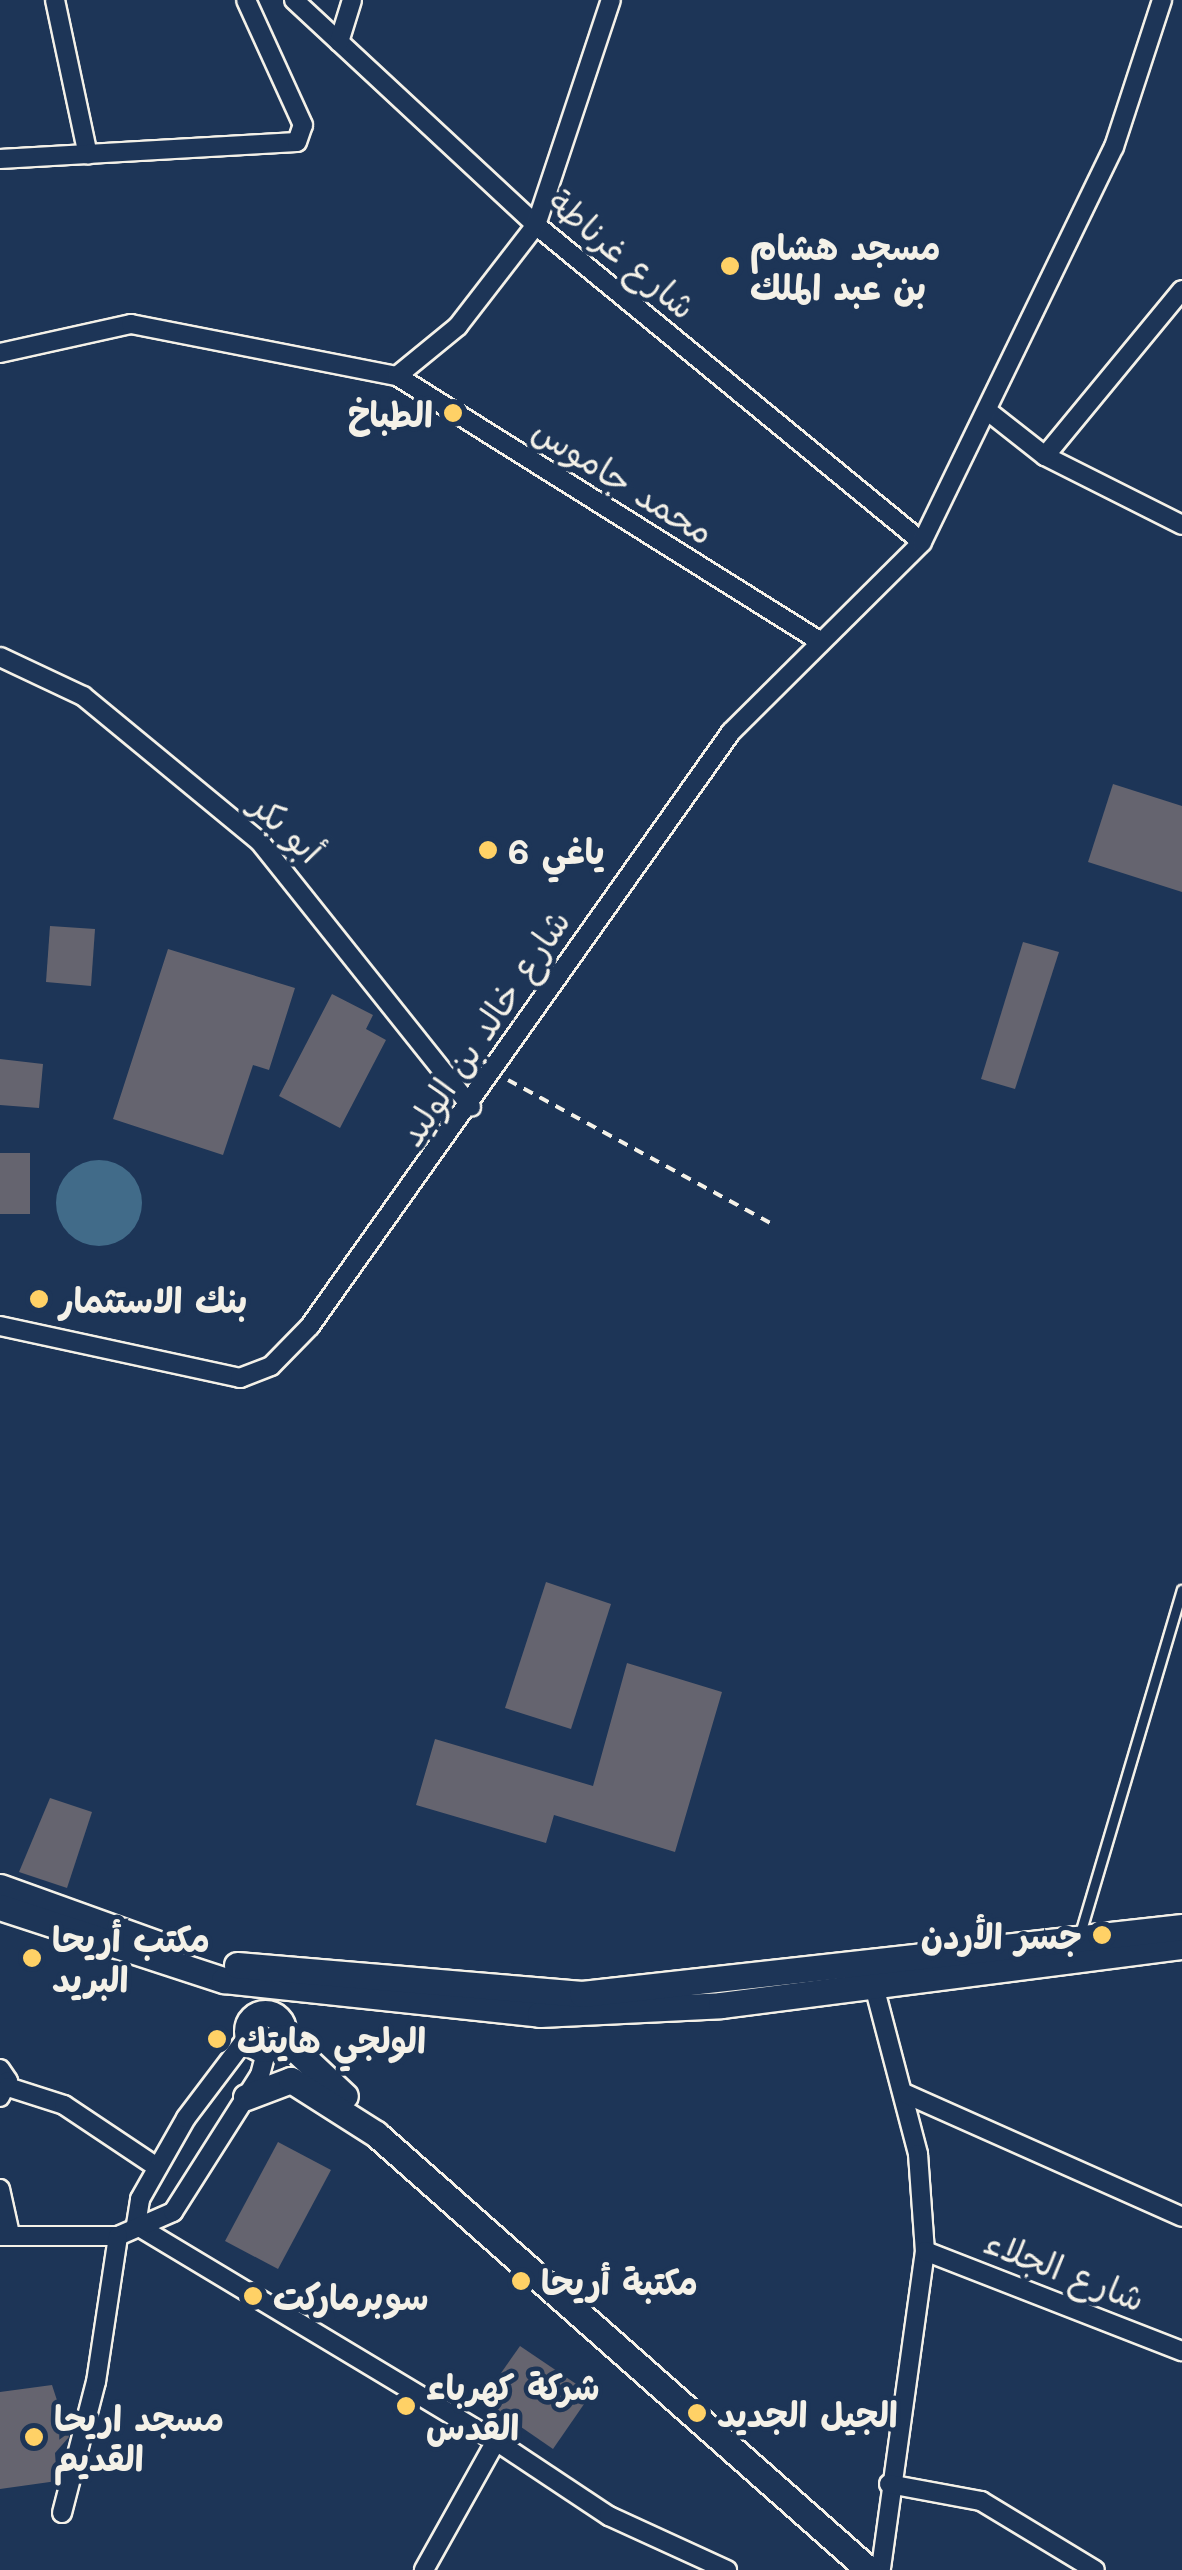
<!DOCTYPE html>
<html>
<head>
<meta charset="utf-8">
<style>
	body { margin:0 }
	#map { position:relative; width:1182px; height:2570px; overflow:hidden; background:#1d3557; font-family:Mali,"Playpen Sans Arabic",sans-serif }
	div>[style] { position:absolute }
	.water>* { inset:0; background:#416b89 }
	.round { border-radius:50% }
	.building>* { inset:0; background:#65646f }
	.path>* { height:4px; margin-top:-2px; transform-origin:0; background:repeating-linear-gradient(90deg,#f4f1e8 0 10px,transparent 0 18px) }
	.roads { filter:drop-shadow(2px 0 #f4f1e8) drop-shadow(-2px 0 #f4f1e8) drop-shadow(0 2px #f4f1e8) drop-shadow(0 -2px #f4f1e8) }
	.lane>* { height:9px; margin:-4.5px; padding:0 4.5px; transform-origin:4.5px; border-radius:4.5px; background:#1d3557 }
	.street>* { height:18px; margin:-9px; padding:0 9px; transform-origin:9px; border-radius:9px; background:#1d3557 }
	.secondary>* { height:25px; margin:-12.5px; padding:0 12.5px; transform-origin:12.5px; border-radius:12.5px; background:#1d3557 }
	.secondary>.ring { margin:-12.5px; padding:0; box-sizing:content-box; background:none; border:25px solid #1d3557; border-radius:50% }
	.dots>* { width:28px; height:28px; translate:-50% -50%; box-sizing:border-box; border:5px solid #1d3557; border-radius:50% }
	span { translate:-50% -50%; white-space:nowrap; text-align:center; line-height:1.15; -webkit-text-stroke:9px #1d3557; paint-order:stroke }
	.poi-label { font-size:35px; color:#f4f1e8; font-weight:700 }
	.left { translate:0 -50%; text-align:left }
	.right { translate:-100% -50%; text-align:right }
	.street-label { font-size:35px; color:#f4f1e8 }
</style>
</head>
<body>
<div id="map">
	<div class="water">
		<i class="round" style="left:56px;top:1160px;width:86px;height:86px"></i>
	</div>
	<div class="building">
		<i style="clip-path:polygon(1113px 784px,1182px 806px,1182px 892px,1088px 862px)"></i>
		<i style="clip-path:polygon(50px 926px,95px 929px,91px 986px,46px 982px)"></i>
		<i style="clip-path:polygon(1023px 942px,1059px 952px,1015px 1089px,981px 1079px)"></i>
		<i style="clip-path:polygon(168px 949px,295px 988px,269px 1070px,253px 1065px,223px 1155px,113px 1119px)"></i>
		<i style="clip-path:polygon(332px 994px,373px 1015px,366px 1029px,386px 1040px,340px 1128px,279px 1096px)"></i>
		<i style="clip-path:polygon(0 1059px,43px 1064px,39px 1108px,0 1105px)"></i>
		<i style="clip-path:polygon(0 1153px,30px 1153px,30px 1214px,0 1214px)"></i>
		<i style="clip-path:polygon(546px 1582px,611px 1604px,571px 1729px,505px 1708px)"></i>
		<i style="clip-path:polygon(627px 1663px,722px 1692px,675px 1852px,554px 1815px,546px 1843px,416px 1805px,435px 1739px,593px 1786px)"></i>
		<i style="clip-path:polygon(50px 1798px,92px 1812px,67px 1888px,19px 1872px)"></i>
		<i style="clip-path:polygon(278px 2142px,331px 2170px,278px 2269px,225px 2241px)"></i>
		<i style="clip-path:polygon(520px 2346px,591px 2394px,553px 2449px,482px 2400px)"></i>
		<i style="clip-path:polygon(52px 2385px,69px 2437px,55px 2453px,57px 2481px,0 2489px,0 2392px)"></i>
	</div>
	<div class="path">
		<i style="left:508px;top:1080px;width:305px;rotate:28.6deg"></i>
	</div>
	<div class="roads">
		<div class="lane">
			<i style="left:1079px;top:1937px;width:362px;rotate:-73.5deg"></i>
		</div>
		<div class="street">
			<i style="left:55px;top:0;width:158px;rotate:78deg"></i>
			<i style="left:294px;top:0;width:330px;rotate:42.9deg"></i>
			<i style="left:536px;top:225px;width:499px;rotate:39.4deg"></i>
			<i style="left:339px;top:42px;width:44px;rotate:-72.8deg"></i>
			<i style="left:0;top:159px;width:297px;rotate:-3.3deg"></i>
			<i style="left:297px;top:142px;width:18px;rotate:-71deg"></i>
			<i style="left:303px;top:125px;width:137px;rotate:-114.5deg"></i>
			<i style="left:0;top:353px;width:134px;rotate:-12.5deg"></i>
			<i style="left:131px;top:324px;width:271px;rotate:11.1deg"></i>
			<i style="left:397px;top:376px;width:79px;rotate:-39.3deg"></i>
			<i style="left:458px;top:326px;width:128px;rotate:-52.3deg"></i>
			<i style="left:536px;top:225px;width:237px;rotate:-71.6deg"></i>
			<i style="left:397px;top:376px;width:495px;rotate:32.1deg"></i>
			<i style="left:989px;top:412px;width:71px;rotate:38.2deg"></i>
			<i style="left:1045px;top:456px;width:153px;rotate:26.7deg"></i>
			<i style="left:1045px;top:456px;width:215px;rotate:-50.5deg"></i>
			<i style="left:0;top:657px;width:92px;rotate:25.2deg"></i>
			<i style="left:83px;top:696px;width:228px;rotate:39.5deg"></i>
			<i style="left:259px;top:841px;width:340px;rotate:51.4deg"></i>
			<i style="left:0;top:1326px;width:246px;rotate:12.2deg"></i>
			<i style="left:240px;top:1378px;width:33px;rotate:-21deg"></i>
			<i style="left:271px;top:1366px;width:56px;rotate:-45.7deg"></i>
			<i style="left:310px;top:1326px;width:728px;rotate:-54.67deg"></i>
			<i style="left:731px;top:732px;width:269px;rotate:-44.8deg"></i>
			<i style="left:922px;top:542px;width:439px;rotate:-64.1deg"></i>
			<i style="left:1114px;top:147px;width:155px;rotate:-71.9deg"></i>
			<i style="left:874px;top:1986px;width:174px;rotate:75.3deg"></i>
			<i style="left:918px;top:2154px;width:97px;rotate:85.9deg"></i>
			<i style="left:925px;top:2251px;width:322px;rotate:97.9deg"></i>
			<i style="left:0;top:2069px;width:14px;rotate:56deg"></i>
			<i style="left:8px;top:2081px;width:18px;rotate:117deg"></i>
			<i style="left:8px;top:2087px;width:59px;rotate:17.8deg"></i>
			<i style="left:64px;top:2105px;width:112px;rotate:33.7deg"></i>
			<i style="left:906px;top:2094px;width:302px;rotate:24deg"></i>
			<i style="left:0;top:2189px;width:46px;rotate:77.5deg"></i>
			<i style="left:136px;top:2225px;width:420px;rotate:31deg"></i>
			<i style="left:496px;top:2441px;width:148px;rotate:119.2deg"></i>
			<i style="left:136px;top:2225px;width:26px;rotate:-81deg"></i>
			<i style="left:140px;top:2199px;width:93px;rotate:-60.4deg"></i>
			<i style="left:186px;top:2118px;width:103px;rotate:-52.9deg"></i>
			<i style="left:0;top:2236px;width:118px"></i>
			<i style="left:118px;top:2236px;width:60px;rotate:-23.6deg"></i>
			<i style="left:173px;top:2212px;width:162px;rotate:-57.6deg"></i>
			<i style="left:260px;top:2075px;width:28px;rotate:-75deg"></i>
			<i style="left:925px;top:2251px;width:276px;rotate:21.3deg"></i>
			<i style="left:496px;top:2441px;width:136px;rotate:33.6deg"></i>
			<i style="left:609px;top:2516px;width:130px;rotate:24.6deg"></i>
			<i style="left:889px;top:2484px;width:94px;rotate:10.5deg"></i>
			<i style="left:981px;top:2501px;width:133px;rotate:31.2deg"></i>
			<i style="left:62px;top:2513px;width:135px;rotate:-75.5deg"></i>
			<i style="left:96px;top:2382px;width:148px;rotate:-81.4deg"></i>
		</div>
		<div class="secondary">
			<i style="left:0;top:1887px;width:180px;rotate:19.8deg"></i>
			<i style="left:0;top:1907px;width:236px;rotate:18.1deg"></i>
			<i style="left:224px;top:1980px;width:318px;rotate:6.1deg"></i>
			<i style="left:540px;top:2014px;width:181px;rotate:-2.8deg"></i>
			<i style="left:721px;top:2005px;width:465px;rotate:-7.3deg"></i>
			<i style="left:237px;top:1965px;width:346px;rotate:4.8deg"></i>
			<i style="left:582px;top:1994px;width:604px;rotate:-6.37deg"></i>
			<i class="ring" style="left:247px;top:2013px;width:11px;height:11px"></i>
			<i style="left:282px;top:2037px;width:86px;rotate:43.1deg"></i>
			<i style="left:246px;top:2097px;width:48px;rotate:-20.7deg"></i>
			<i style="left:291px;top:2080px;width:101px;rotate:32.4deg"></i>
			<i style="left:376px;top:2134px;width:658px;rotate:41.49deg"></i>
		</div>
	</div>
	<div class="dots">
		<i style="left:730px;top:266px;background:#ffd166"></i>
		<i style="left:453px;top:413px;background:#ffd166"></i>
		<i style="left:488px;top:850px;background:#ffd166"></i>
		<i style="left:39px;top:1299px;background:#ffd166"></i>
		<i style="left:1102px;top:1935px;background:#ffd166"></i>
		<i style="left:32px;top:1958px;background:#ffd166"></i>
		<i style="left:217px;top:2039px;background:#ffd166"></i>
		<i style="left:521px;top:2281px;background:#ffd166"></i>
		<i style="left:253px;top:2296px;background:#ffd166"></i>
		<i style="left:406px;top:2406px;background:#ffd166"></i>
		<i style="left:697px;top:2413px;background:#ffd166"></i>
		<i style="left:34px;top:2437px;background:#ffd166"></i>
	</div>
	<div class="poi-label">
		<span class="left" style="left:750px;top:266px">مسجد هشام<br>بن عبد الملك</span>
		<span class="right" style="left:433px;top:413px">الطباخ</span>
		<span class="left" style="left:508px;top:850px">ياغي 6</span>
		<span class="left" style="left:59px;top:1299px">بنك الاستثمار</span>
		<span class="right" style="left:1082px;top:1935px">جسر الأردن</span>
		<span class="left" style="left:52px;top:1958px">مكتب أريحا<br>البريد</span>
		<span class="left" style="left:237px;top:2039px">الولجي هايتك</span>
		<span class="left" style="left:541px;top:2281px">مكتبة أريحا</span>
		<span class="left" style="left:273px;top:2296px">سوبرماركت</span>
		<span class="left" style="left:426px;top:2406px">شركة كهرباء<br>القدس</span>
		<span class="left" style="left:717px;top:2413px">الجيل الجديد</span>
		<span class="left" style="left:54px;top:2437px">مسجد اريحا<br>القديم</span>
	</div>
	<div class="street-label">
		<span style="left:623px;top:253px;rotate:40deg">شارع غرناطة</span>
		<span style="left:624px;top:480px;rotate:32deg">محمد جاموس</span>
		<span style="left:288px;top:827px;rotate:44deg">أبو بكر</span>
		<span style="left:483px;top:1027px;rotate:-56deg">شارع خالد بن الوليد</span>
		<span style="left:1065px;top:2269px;rotate:21deg">شارع الجلاء</span>
	</div>
</div>
</body>
</html>
